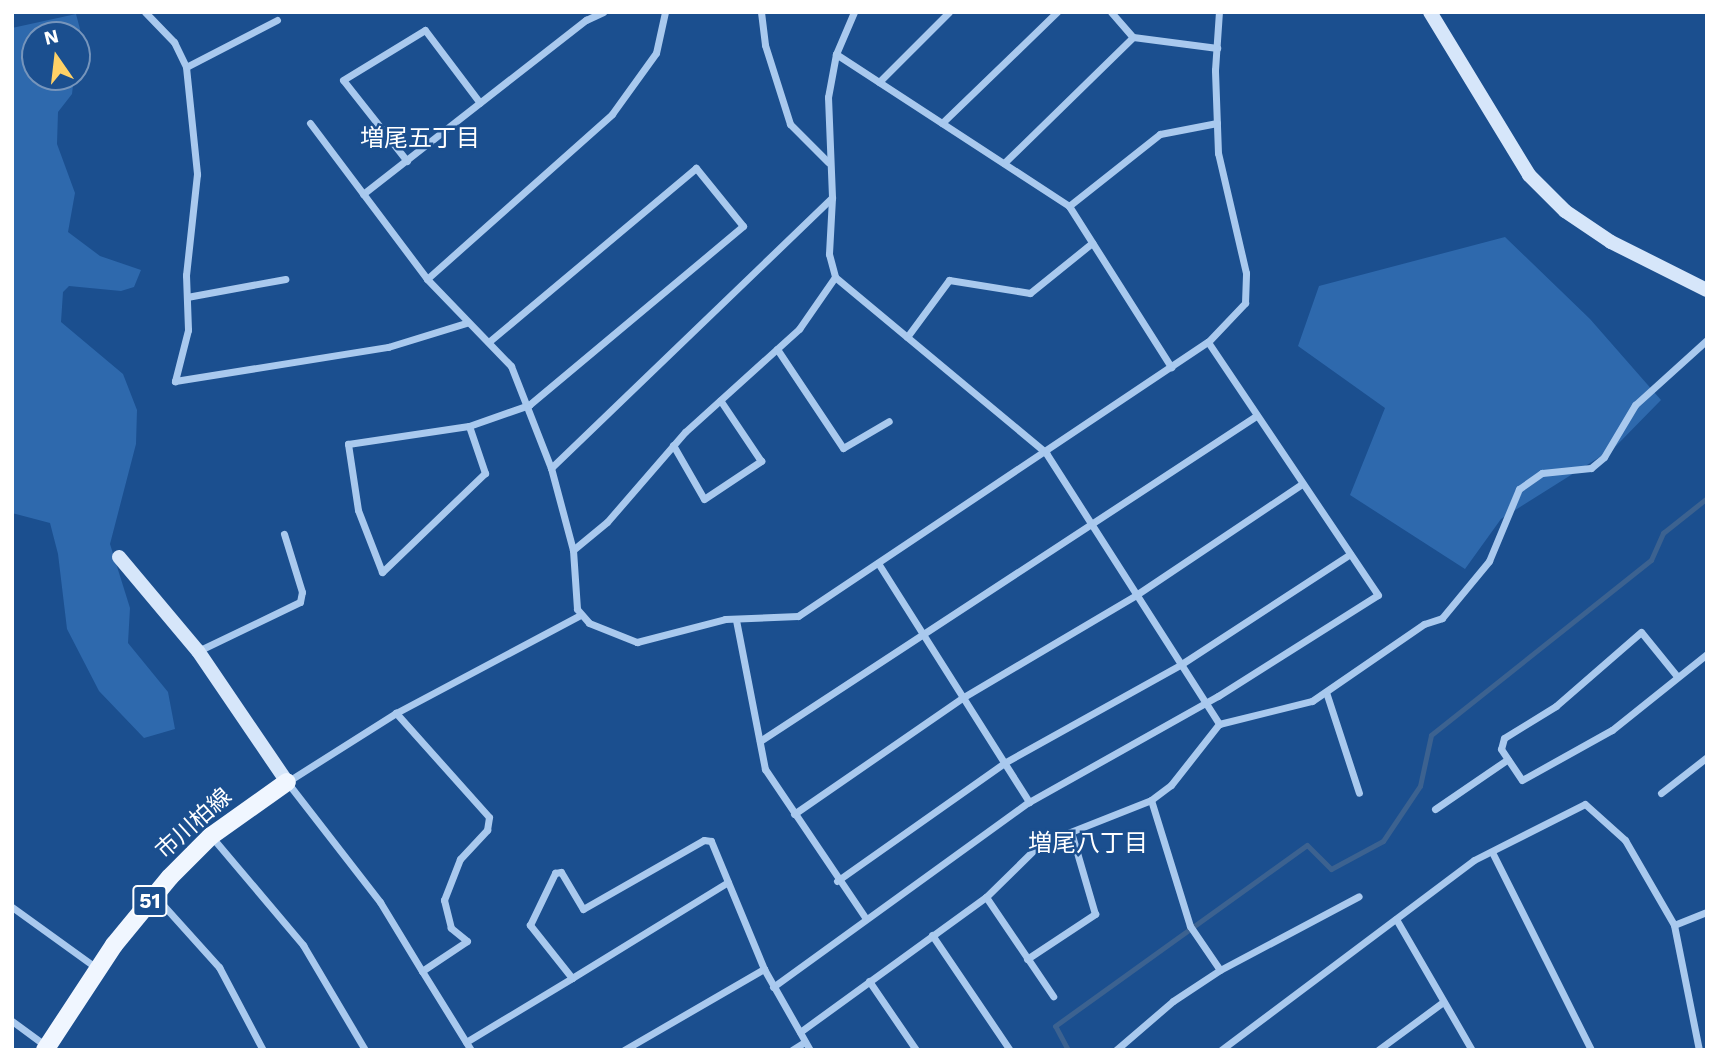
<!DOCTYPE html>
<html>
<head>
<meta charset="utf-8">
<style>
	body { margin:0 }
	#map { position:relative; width:1719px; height:1062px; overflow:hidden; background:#1b4f8f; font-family:"Work Sans","Noto Sans JP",sans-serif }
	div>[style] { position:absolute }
	.green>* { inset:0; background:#2e69ad }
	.stream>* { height:5px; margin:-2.5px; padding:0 2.5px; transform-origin:2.5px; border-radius:2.5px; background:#3c6290 }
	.street>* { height:7px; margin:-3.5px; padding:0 3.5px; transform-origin:3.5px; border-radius:3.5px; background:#a9c9ee }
	.secondary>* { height:14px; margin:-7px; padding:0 7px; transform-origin:7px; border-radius:7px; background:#d6e6fa }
	.primary>* { height:18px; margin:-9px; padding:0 9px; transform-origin:9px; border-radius:9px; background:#f0f6ff }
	span { translate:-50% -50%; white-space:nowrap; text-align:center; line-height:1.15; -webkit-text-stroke:5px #1b4f8f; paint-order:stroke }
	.shield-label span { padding:2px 5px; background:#1b4f8f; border:2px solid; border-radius:5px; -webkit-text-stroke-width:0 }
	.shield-label { font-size:21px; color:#fff; font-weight:700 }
	.street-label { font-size:23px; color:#fff }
	.neighbourhood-label { font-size:24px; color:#fff }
	.frame { position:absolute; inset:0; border:14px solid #fff; pointer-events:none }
	.north { position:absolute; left:21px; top:21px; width:70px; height:70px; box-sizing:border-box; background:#1b4f8f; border:2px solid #7695bc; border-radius:50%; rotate:346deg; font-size:19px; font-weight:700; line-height:28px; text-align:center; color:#fff }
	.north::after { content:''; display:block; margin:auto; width:24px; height:32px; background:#ffd166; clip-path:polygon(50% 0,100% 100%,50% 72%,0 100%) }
</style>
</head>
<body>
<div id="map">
	<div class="green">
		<i style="clip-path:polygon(76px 14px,80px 29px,77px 51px,77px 35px,35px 35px,35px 77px,74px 77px,72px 94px,58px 112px,57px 144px,75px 193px,68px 232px,100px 256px,141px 270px,134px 287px,121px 291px,69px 286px,63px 292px,61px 322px,123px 374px,137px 410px,136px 444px,110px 544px,130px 608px,128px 643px,168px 692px,175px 729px,144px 738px,99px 691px,67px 629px,58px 554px,50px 523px,12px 513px,12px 28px)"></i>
		<i style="clip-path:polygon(1505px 237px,1590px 319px,1661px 400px,1614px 448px,1501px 519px,1465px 569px,1350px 495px,1385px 408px,1298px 346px,1319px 286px)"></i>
	</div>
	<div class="stream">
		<i style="left:1068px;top:1050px;width:27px;rotate:-118deg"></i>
		<i style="left:1055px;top:1026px;width:310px;rotate:-35.7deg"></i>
		<i style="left:1307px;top:845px;width:34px;rotate:45deg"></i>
		<i style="left:1331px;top:869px;width:59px;rotate:-28.3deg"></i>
		<i style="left:1383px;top:841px;width:66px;rotate:-56.1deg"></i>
		<i style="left:1420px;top:786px;width:52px;rotate:-77.8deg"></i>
		<i style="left:1431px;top:735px;width:281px;rotate:-38.5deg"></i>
		<i style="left:1651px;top:560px;width:30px;rotate:-66deg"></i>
		<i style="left:1663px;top:533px;width:56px;rotate:-38.5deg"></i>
	</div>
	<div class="street">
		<i style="left:145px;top:12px;width:42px;rotate:46deg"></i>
		<i style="left:174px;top:42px;width:28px;rotate:64deg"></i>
		<i style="left:761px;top:12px;width:33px;rotate:83deg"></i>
		<i style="left:765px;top:45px;width:83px;rotate:72.4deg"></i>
		<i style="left:790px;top:124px;width:54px;rotate:45deg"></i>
		<i style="left:854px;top:12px;width:46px;rotate:113.2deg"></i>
		<i style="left:836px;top:54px;width:44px;rotate:100.5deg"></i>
		<i style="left:828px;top:97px;width:101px;rotate:87.7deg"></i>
		<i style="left:832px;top:198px;width:56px;rotate:93.1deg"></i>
		<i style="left:829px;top:254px;width:24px;rotate:75deg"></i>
		<i style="left:835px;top:277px;width:275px;rotate:39.8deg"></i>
		<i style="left:1046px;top:453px;width:322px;rotate:57.4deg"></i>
		<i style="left:1111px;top:12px;width:33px;rotate:49deg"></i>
		<i style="left:1133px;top:37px;width:85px;rotate:7.5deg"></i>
		<i style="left:277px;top:20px;width:102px;rotate:152.7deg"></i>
		<i style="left:186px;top:67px;width:108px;rotate:84.1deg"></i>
		<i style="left:197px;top:174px;width:102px;rotate:96.2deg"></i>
		<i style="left:186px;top:275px;width:55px;rotate:87.9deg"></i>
		<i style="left:188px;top:330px;width:53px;rotate:104.3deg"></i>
		<i style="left:175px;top:381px;width:216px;rotate:-9.1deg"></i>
		<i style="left:388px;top:347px;width:82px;rotate:-17.1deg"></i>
		<i style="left:836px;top:54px;width:278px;rotate:33.1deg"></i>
		<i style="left:1069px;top:206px;width:191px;rotate:57.6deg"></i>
		<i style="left:879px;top:82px;width:99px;rotate:-45deg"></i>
		<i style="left:310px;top:123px;width:195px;rotate:53.1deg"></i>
		<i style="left:427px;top:279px;width:121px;rotate:46deg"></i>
		<i style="left:511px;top:366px;width:110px;rotate:68.6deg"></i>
		<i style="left:551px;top:468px;width:85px;rotate:75deg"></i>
		<i style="left:573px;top:550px;width:59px;rotate:86.1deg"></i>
		<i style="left:577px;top:609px;width:18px;rotate:49deg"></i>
		<i style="left:589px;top:623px;width:52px;rotate:21.6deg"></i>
		<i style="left:637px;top:642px;width:91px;rotate:-14.6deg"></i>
		<i style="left:725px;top:619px;width:73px;rotate:-2.4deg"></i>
		<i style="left:798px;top:616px;width:493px;rotate:-33.8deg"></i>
		<i style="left:1208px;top:342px;width:54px;rotate:-46.5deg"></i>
		<i style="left:1245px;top:303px;width:30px;rotate:-88deg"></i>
		<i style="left:1246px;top:273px;width:123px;rotate:-103.1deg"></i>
		<i style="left:1218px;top:153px;width:83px;rotate:-92.1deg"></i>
		<i style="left:1215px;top:70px;width:58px;rotate:-86.1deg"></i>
		<i style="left:942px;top:123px;width:160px;rotate:-44deg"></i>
		<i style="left:407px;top:161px;width:103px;rotate:-128.3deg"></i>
		<i style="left:343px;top:80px;width:96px;rotate:-31.4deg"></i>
		<i style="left:425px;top:30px;width:91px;rotate:53deg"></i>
		<i style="left:1004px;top:163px;width:180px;rotate:-44.3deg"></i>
		<i style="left:363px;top:194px;width:283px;rotate:-38deg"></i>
		<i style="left:586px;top:20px;width:19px;rotate:-25deg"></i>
		<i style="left:1069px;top:206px;width:116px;rotate:-38.4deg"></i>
		<i style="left:1160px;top:134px;width:58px;rotate:-10.9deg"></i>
		<i style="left:427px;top:279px;width:248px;rotate:-41.7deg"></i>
		<i style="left:612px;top:114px;width:75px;rotate:-54.2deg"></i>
		<i style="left:656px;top:53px;width:42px;rotate:-77.6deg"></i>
		<i style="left:187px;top:297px;width:100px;rotate:-10.4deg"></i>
		<i style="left:907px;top:337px;width:71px;rotate:-53.6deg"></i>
		<i style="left:949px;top:280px;width:82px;rotate:9.1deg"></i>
		<i style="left:1030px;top:293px;width:80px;rotate:-38.9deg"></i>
		<i style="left:777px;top:349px;width:119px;rotate:56.3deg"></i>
		<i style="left:843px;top:448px;width:53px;rotate:-30.4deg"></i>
		<i style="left:469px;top:426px;width:50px;rotate:71.2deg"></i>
		<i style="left:485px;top:473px;width:143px;rotate:136.1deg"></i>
		<i style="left:382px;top:572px;width:66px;rotate:-111.2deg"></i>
		<i style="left:358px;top:510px;width:67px;rotate:-98.6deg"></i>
		<i style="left:348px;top:444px;width:122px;rotate:-8.5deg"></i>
		<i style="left:469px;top:426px;width:64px;rotate:-19.3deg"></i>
		<i style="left:529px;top:405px;width:279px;rotate:-39.9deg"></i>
		<i style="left:743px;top:226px;width:75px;rotate:-129deg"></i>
		<i style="left:696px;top:168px;width:269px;rotate:140deg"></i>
		<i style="left:673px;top:445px;width:62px;rotate:60.1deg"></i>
		<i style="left:704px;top:499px;width:69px;rotate:-33.7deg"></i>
		<i style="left:761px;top:461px;width:73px;rotate:-123.9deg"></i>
		<i style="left:551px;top:468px;width:390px;rotate:-43.9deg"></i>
		<i style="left:573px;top:550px;width:44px;rotate:-39.5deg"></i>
		<i style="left:607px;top:522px;width:119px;rotate:-49.1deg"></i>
		<i style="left:685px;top:432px;width:154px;rotate:-42.1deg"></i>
		<i style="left:799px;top:329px;width:63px;rotate:-55.3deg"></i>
		<i style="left:878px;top:563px;width:283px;rotate:57.7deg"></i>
		<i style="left:736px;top:620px;width:152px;rotate:79deg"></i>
		<i style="left:765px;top:769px;width:179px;rotate:56deg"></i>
		<i style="left:198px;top:651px;width:113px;rotate:-25.7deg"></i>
		<i style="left:300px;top:602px;width:10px;rotate:-79deg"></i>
		<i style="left:302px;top:592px;width:61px;rotate:-107.2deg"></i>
		<i style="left:1676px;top:675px;width:55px;rotate:-129.1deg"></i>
		<i style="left:1641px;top:632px;width:113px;rotate:139deg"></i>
		<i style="left:1556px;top:706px;width:61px;rotate:148.4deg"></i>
		<i style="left:1504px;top:738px;width:11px;rotate:105deg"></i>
		<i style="left:1501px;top:749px;width:37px;rotate:56deg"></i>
		<i style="left:1522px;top:780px;width:103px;rotate:-29.1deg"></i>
		<i style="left:1612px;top:730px;width:122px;rotate:-38.7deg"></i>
		<i style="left:1326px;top:692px;width:106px;rotate:71.9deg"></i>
		<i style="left:396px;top:713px;width:208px;rotate:-28deg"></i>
		<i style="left:760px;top:741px;width:593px;rotate:-33.23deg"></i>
		<i style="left:1661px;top:793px;width:58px;rotate:-38deg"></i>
		<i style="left:1151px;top:800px;width:132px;rotate:72.8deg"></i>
		<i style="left:1190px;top:926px;width:53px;rotate:55.7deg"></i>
		<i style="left:1435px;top:809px;width:88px;rotate:-34.4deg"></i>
		<i style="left:794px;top:814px;width:204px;rotate:-34.6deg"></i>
		<i style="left:962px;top:698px;width:202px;rotate:-30.6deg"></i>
		<i style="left:1136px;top:595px;width:200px;rotate:-33.8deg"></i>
		<i style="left:211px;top:836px;width:143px;rotate:49.8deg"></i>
		<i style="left:303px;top:945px;width:122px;rotate:59.4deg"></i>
		<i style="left:1492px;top:852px;width:221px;rotate:63.4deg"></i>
		<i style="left:837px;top:881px;width:204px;rotate:-35.2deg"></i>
		<i style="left:1004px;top:763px;width:201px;rotate:-29.1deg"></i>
		<i style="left:1180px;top:665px;width:203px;rotate:-33.1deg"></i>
		<i style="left:155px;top:896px;width:96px;rotate:48deg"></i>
		<i style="left:219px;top:967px;width:94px;rotate:62.1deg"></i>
		<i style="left:986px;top:897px;width:120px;rotate:55.9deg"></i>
		<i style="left:12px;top:907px;width:106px;rotate:35.8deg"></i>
		<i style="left:1396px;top:919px;width:151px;rotate:59.9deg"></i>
		<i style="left:1674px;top:925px;width:35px;rotate:-22deg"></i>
		<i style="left:932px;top:935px;width:139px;rotate:55.9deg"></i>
		<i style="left:1027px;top:959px;width:82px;rotate:-33.5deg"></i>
		<i style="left:1095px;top:914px;width:85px;rotate:-106.3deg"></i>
		<i style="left:422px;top:971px;width:54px;rotate:-33.7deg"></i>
		<i style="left:467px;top:941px;width:21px;rotate:-141deg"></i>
		<i style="left:451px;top:928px;width:29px;rotate:-104deg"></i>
		<i style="left:444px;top:900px;width:44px;rotate:-68.7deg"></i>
		<i style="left:460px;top:859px;width:40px;rotate:-47deg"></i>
		<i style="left:487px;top:830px;width:13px;rotate:-81deg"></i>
		<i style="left:489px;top:817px;width:140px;rotate:-131.8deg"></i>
		<i style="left:396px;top:713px;width:129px;rotate:147.7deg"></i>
		<i style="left:287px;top:782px;width:152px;rotate:52.2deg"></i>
		<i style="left:380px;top:902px;width:81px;rotate:58.7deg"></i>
		<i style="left:422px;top:971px;width:93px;rotate:58.2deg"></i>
		<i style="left:572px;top:978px;width:183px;rotate:-31.6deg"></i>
		<i style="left:869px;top:981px;width:83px;rotate:55.7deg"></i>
		<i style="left:773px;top:987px;width:316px;rotate:-35.9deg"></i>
		<i style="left:1029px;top:802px;width:217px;rotate:-29.3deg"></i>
		<i style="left:1218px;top:696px;width:189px;rotate:-32.3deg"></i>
		<i style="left:1378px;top:595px;width:305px;rotate:-123.9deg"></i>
		<i style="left:12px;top:1021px;width:42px;rotate:36.3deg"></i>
		<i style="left:800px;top:1032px;width:230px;rotate:-36deg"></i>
		<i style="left:986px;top:897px;width:76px;rotate:-44.5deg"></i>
		<i style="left:1040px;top:844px;width:119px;rotate:-21.6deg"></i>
		<i style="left:1151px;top:800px;width:25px;rotate:-37deg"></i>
		<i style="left:1171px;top:785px;width:78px;rotate:-51.8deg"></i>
		<i style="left:1219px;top:724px;width:96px;rotate:-13.9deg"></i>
		<i style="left:1312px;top:701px;width:136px;rotate:-34.5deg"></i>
		<i style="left:1424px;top:624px;width:19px;rotate:-18deg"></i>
		<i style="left:1442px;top:618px;width:74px;rotate:-50.5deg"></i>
		<i style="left:1489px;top:561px;width:78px;rotate:-67.4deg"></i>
		<i style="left:1519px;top:489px;width:28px;rotate:-35deg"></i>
		<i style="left:1542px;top:473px;width:49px;rotate:-5.8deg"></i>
		<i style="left:1591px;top:468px;width:17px;rotate:-40deg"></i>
		<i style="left:1604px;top:457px;width:61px;rotate:-59.2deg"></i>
		<i style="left:1635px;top:405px;width:97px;rotate:-42.1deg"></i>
		<i style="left:466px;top:1042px;width:124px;rotate:-31.1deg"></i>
		<i style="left:572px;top:978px;width:68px;rotate:-128.4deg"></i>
		<i style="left:530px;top:925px;width:58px;rotate:-64.3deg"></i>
		<i style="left:555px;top:873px;width:6px;rotate:-9deg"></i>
		<i style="left:561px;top:872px;width:43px;rotate:59.3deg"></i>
		<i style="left:583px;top:909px;width:139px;rotate:-29.7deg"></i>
		<i style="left:704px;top:840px;width:7px;rotate:8deg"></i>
		<i style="left:711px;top:841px;width:139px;rotate:67.5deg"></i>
		<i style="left:764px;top:969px;width:93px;rotate:60.4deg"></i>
		<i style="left:624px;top:1050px;width:162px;rotate:-30.1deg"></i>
		<i style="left:792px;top:1050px;width:15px;rotate:-32deg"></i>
		<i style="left:1116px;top:1050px;width:75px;rotate:-40.7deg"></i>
		<i style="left:1173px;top:1001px;width:56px;rotate:-33.4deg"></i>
		<i style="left:1220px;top:970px;width:157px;rotate:-28deg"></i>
		<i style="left:1221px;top:1050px;width:316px;rotate:-36.9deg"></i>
		<i style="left:1474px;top:860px;width:124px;rotate:-26.8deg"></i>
		<i style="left:1585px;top:804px;width:54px;rotate:42deg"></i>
		<i style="left:1625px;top:840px;width:98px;rotate:60deg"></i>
		<i style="left:1674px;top:925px;width:127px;rotate:78.7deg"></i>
		<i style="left:1378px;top:1050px;width:81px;rotate:-36.4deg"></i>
	</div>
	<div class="secondary">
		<i style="left:1430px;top:12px;width:191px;rotate:58.7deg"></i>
		<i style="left:1529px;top:175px;width:51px;rotate:45deg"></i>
		<i style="left:1565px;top:211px;width:55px;rotate:34deg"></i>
		<i style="left:1611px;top:242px;width:107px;rotate:26.6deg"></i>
		<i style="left:119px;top:557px;width:123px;rotate:50deg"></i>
		<i style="left:198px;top:651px;width:158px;rotate:55.8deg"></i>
	</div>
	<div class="primary">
		<i style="left:45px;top:1050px;width:126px;rotate:-56.7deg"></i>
		<i style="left:114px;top:945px;width:88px;rotate:-50.5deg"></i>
		<i style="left:170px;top:877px;width:58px;rotate:-45deg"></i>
		<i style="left:211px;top:836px;width:93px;rotate:-35.4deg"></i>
	</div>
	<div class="shield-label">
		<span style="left:150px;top:901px">51</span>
	</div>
	<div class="street-label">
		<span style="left:194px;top:824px;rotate:-42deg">市川柏線</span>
	</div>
	<div class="neighbourhood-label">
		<span style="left:420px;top:139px">増尾五丁目</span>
		<span style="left:1088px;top:844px">増尾八丁目</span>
	</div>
	<div class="frame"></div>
	<div class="north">N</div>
</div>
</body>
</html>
